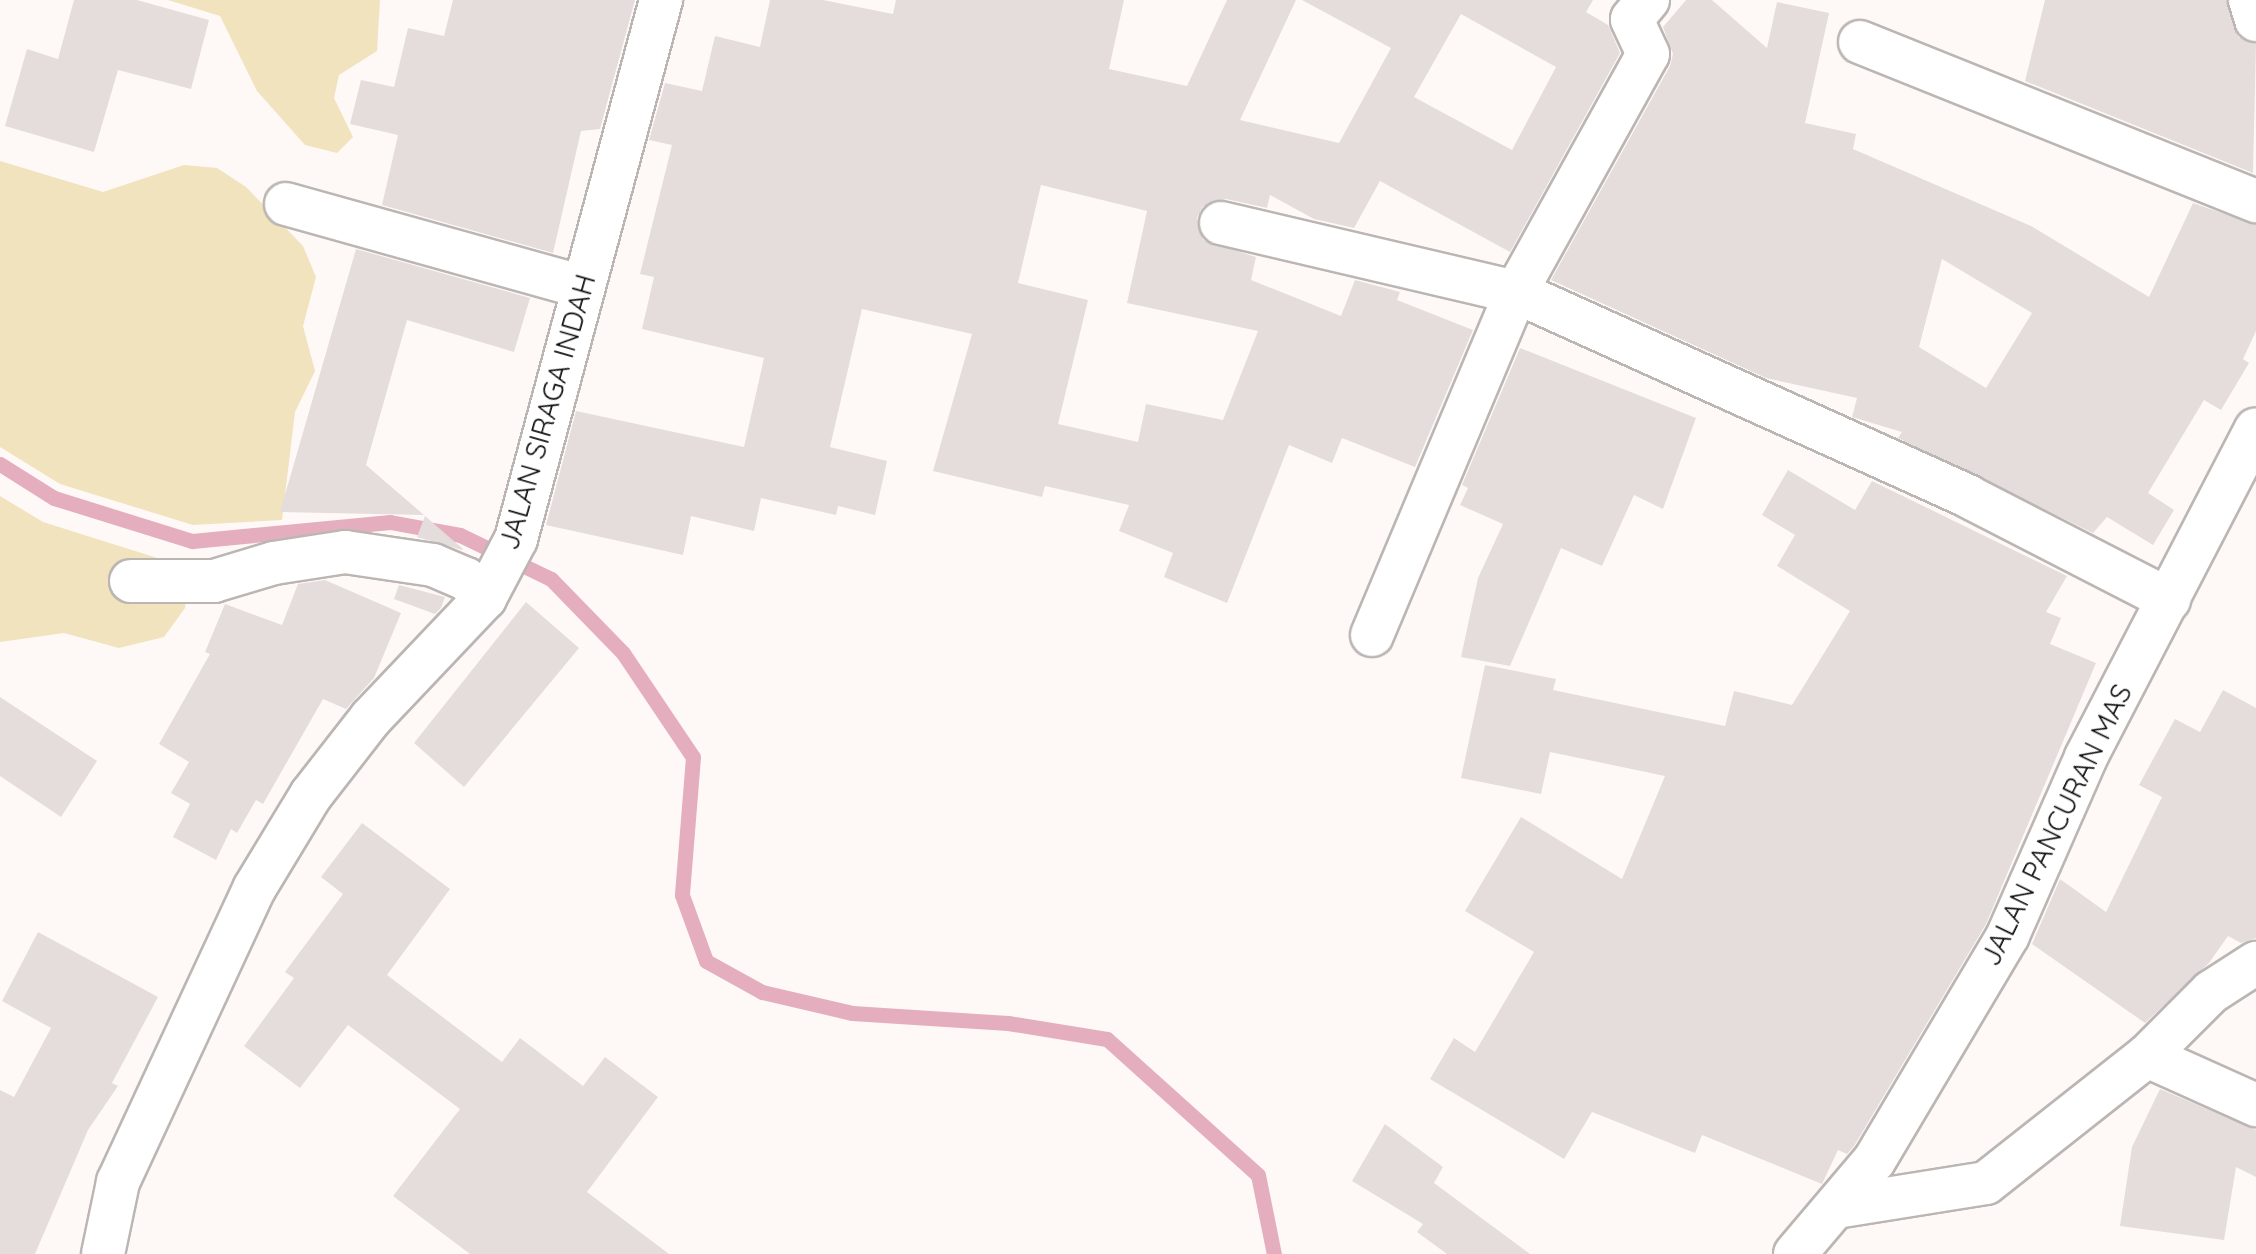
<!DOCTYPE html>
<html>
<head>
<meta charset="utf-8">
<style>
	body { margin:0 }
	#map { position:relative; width:2256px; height:1254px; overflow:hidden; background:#fef9f7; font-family:Quicksand,sans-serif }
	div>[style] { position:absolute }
	.green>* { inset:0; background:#f0e3bd }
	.stream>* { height:15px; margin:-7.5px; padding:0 7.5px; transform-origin:7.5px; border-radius:7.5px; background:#e4aebe }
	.building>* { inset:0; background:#e4dddc }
	.roads { filter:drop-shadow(2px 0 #bcb6b3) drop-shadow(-2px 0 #bcb6b3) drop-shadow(0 2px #bcb6b3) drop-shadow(0 -2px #bcb6b3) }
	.minor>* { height:42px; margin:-21px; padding:0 21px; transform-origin:21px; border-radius:21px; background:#fff }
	span { translate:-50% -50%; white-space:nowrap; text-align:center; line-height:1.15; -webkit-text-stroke:8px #fff; paint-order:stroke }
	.street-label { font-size:28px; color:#0f0d0c }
</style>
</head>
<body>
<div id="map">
	<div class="green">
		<i style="clip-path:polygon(168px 0,380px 0,377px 51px,339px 75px,334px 98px,353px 137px,337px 153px,305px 145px,257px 91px,220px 16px)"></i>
		<i style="clip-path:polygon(0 161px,103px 192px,184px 165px,217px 168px,246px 187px,303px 246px,316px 277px,303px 326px,315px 371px,295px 412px,282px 520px,193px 525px,60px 484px,0 447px)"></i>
		<i style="clip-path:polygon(0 496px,43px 522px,189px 568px,185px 608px,164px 637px,119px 648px,64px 633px,0 642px)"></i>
	</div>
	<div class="stream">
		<i style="left:0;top:464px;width:64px;rotate:32.2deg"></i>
		<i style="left:54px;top:498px;width:145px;rotate:17.3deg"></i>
		<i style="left:192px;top:541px;width:199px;rotate:-5.5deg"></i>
		<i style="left:390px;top:522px;width:71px;rotate:10.5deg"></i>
		<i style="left:460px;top:535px;width:101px;rotate:25.8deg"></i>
		<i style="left:551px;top:579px;width:103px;rotate:45.8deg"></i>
		<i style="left:623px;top:653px;width:125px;rotate:56.1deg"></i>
		<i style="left:693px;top:757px;width:138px;rotate:94.6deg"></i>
		<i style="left:682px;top:895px;width:70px;rotate:70deg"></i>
		<i style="left:706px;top:961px;width:64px;rotate:29deg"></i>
		<i style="left:762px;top:992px;width:92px;rotate:13.1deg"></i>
		<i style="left:852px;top:1013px;width:156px;rotate:3.7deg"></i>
		<i style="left:1008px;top:1023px;width:100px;rotate:9.2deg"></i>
		<i style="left:1107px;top:1039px;width:203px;rotate:42deg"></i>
		<i style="left:1258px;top:1175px;width:81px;rotate:78.6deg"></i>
	</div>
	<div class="building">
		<i style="clip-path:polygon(74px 0,137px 0,209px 20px,191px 89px,118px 70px,94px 152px,5px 126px,27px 49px,58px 59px)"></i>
		<i style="clip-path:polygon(453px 0,635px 0,600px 129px,581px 131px,553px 253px,382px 205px,398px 135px,350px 124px,361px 80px,394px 87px,408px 28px,444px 36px)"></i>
		<i style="clip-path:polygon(evenodd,770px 0,823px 0,893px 14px,896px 0,1124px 0,1109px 69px,1187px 86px,1227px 0,1296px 0,1240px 120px,1339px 143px,1391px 48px,1302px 0,1593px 0,1586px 12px,1608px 25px,1620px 53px,1510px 252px,1380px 181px,1354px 228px,1314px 219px,1270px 195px,1267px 208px,1226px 199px,1202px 207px,1197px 218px,1203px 240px,1256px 257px,1251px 280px,1341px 316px,1355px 280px,1400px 292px,1397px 300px,1473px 330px,1415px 467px,1342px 438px,1332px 463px,1289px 445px,1227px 603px,1164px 577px,1173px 553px,1119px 531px,1129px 505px,1045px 486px,1042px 497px,933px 471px,972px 334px,862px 309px,830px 447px,887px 461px,875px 515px,838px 506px,836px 515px,761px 498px,754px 531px,691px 516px,683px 555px,546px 525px,576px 411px,744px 447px,764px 358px,642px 329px,654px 277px,640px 274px,672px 145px,649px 140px,665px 83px,702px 91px,715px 36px,760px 47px,770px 0,1461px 14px,1556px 67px,1512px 150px,1414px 97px,1461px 14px,770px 0,1041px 185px,1147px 211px,1127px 303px,1258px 331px,1223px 420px,1146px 404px,1138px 442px,1058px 424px,1088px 300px,1018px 283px,1041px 185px)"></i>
		<i style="clip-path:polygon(evenodd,1686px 0,1712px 0,1767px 48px,1777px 2px,1829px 13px,1805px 123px,1856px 134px,1853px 149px,2031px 226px,2149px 297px,2193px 203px,2256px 225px,2256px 331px,2243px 359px,2249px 363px,2221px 410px,2204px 400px,2148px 493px,2174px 510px,2153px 545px,2107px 517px,2093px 533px,1898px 438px,1902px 432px,1852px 417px,1857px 398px,1766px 378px,1551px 280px,1670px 66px,1673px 54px,1663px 27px,1686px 0,1942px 259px,2032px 313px,1986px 388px,1919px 347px,1942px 259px)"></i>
		<i style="clip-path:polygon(2045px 0,2226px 0,2238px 37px,2256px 44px,2253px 173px,2025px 81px)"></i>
		<i style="clip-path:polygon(356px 249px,530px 298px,514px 352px,407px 320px,366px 465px,424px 515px,280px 512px)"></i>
		<i style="clip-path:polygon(1520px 348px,1696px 418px,1663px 509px,1634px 495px,1602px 566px,1561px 548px,1510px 666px,1461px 657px,1478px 578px,1503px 524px,1460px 505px,1468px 488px,1462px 485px)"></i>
		<i style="clip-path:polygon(1788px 470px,1855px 510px,1872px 481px,2067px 576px,2046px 612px,2061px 618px,2050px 644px,2096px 663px,1986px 924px,1854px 1146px,1847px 1154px,1838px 1150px,1822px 1184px,1702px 1135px,1695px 1153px,1592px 1112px,1564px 1159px,1430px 1079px,1454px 1038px,1475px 1052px,1534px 952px,1465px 911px,1521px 817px,1622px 879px,1665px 776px,1550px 752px,1541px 794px,1461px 778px,1485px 665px,1556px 679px,1553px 690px,1725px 726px,1734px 691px,1792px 705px,1850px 611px,1777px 566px,1795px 535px,1762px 515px)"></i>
		<i style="clip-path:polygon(425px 516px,463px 549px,462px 550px,417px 537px)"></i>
		<i style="clip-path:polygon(325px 580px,401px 613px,374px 678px,346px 709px,323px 699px,263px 804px,256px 800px,237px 833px,231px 829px,216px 860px,173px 837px,190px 804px,171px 793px,189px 762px,159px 744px,210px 654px,205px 652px,225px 604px,282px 625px,298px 584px)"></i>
		<i style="clip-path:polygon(399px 585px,445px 597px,441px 608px,435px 614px,394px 599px)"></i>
		<i style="clip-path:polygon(526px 602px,579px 648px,464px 787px,414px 743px)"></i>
		<i style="clip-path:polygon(2223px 690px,2256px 708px,2256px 938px,2241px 943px,2228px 936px,2209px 963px,2145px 1023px,2032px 944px,2060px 879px,2106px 912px,2162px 797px,2139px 785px,2175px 719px,2200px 732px)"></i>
		<i style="clip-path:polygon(0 697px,97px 761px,61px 817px,0 776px)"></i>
		<i style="clip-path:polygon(362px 823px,450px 889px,387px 975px,502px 1062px,520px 1038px,583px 1086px,605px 1057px,658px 1097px,587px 1192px,669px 1254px,470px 1254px,393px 1196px,460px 1109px,348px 1025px,300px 1088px,244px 1046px,294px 978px,285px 972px,343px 894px,321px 877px)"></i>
		<i style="clip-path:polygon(38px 932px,158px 997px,112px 1083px,118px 1086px,88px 1130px,35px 1254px,0 1254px,0 1090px,14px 1097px,51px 1028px,2px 1001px)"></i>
		<i style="clip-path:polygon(2160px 1089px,2256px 1130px,2256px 1177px,2236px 1167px,2224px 1240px,2120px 1226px,2132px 1147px)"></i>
		<i style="clip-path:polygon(1385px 1124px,1443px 1167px,1434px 1183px,1530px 1254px,1447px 1254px,1417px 1232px,1423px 1224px,1352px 1181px)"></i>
	</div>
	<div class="roads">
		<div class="minor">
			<i style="left:2250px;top:0;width:21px;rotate:73deg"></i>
			<i style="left:1860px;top:42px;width:427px;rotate:21.9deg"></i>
			<i style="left:286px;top:204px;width:308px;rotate:15.6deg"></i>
			<i style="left:1221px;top:223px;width:303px;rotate:13.2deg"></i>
			<i style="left:1516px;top:292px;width:497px;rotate:24.3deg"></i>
			<i style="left:1969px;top:497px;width:225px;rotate:27.2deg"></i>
			<i style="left:131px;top:581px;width:83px"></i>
			<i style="left:214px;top:581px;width:63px;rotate:-16.7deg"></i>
			<i style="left:274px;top:563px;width:72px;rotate:-8.8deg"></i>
			<i style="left:345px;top:552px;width:89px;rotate:8.4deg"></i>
			<i style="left:433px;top:565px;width:36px;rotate:23deg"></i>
			<i style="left:466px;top:579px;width:27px;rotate:45deg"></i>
			<i style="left:1372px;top:635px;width:372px;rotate:-67.2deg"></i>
			<i style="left:1516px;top:292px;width:272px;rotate:-61deg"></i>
			<i style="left:1648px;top:54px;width:38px;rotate:-115deg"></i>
			<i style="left:1632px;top:19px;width:25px;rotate:-50deg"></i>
			<i style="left:2147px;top:1056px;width:120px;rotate:24.2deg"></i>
			<i style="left:1836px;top:1207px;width:152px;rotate:-9.1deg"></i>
			<i style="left:1986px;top:1183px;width:205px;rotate:-38.3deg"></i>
			<i style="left:2147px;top:1056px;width:91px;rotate:-45deg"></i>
			<i style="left:2211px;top:992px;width:54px;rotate:-32.8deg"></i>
			<i style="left:103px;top:1254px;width:74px;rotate:-78.2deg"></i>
			<i style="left:118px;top:1182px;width:323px;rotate:-65.1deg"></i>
			<i style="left:254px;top:889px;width:110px;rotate:-58.8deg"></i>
			<i style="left:311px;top:795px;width:98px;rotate:-52.1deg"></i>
			<i style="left:371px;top:718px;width:166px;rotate:-46.5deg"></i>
			<i style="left:485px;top:598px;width:67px;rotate:-62.3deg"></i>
			<i style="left:516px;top:539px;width:558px;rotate:-74.94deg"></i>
			<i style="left:1795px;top:1254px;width:122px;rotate:-49.7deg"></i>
			<i style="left:1874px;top:1161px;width:263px;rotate:-59.3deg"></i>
			<i style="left:2008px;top:935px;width:194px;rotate:-66.3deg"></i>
			<i style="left:2086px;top:757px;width:369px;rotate:-62.6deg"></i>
		</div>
	</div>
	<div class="street-label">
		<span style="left:547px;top:412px;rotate:-74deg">JALAN SIRAGA INDAH</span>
		<span style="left:2056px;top:825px;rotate:-64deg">JALAN PANCURAN MAS</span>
	</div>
</div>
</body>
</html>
